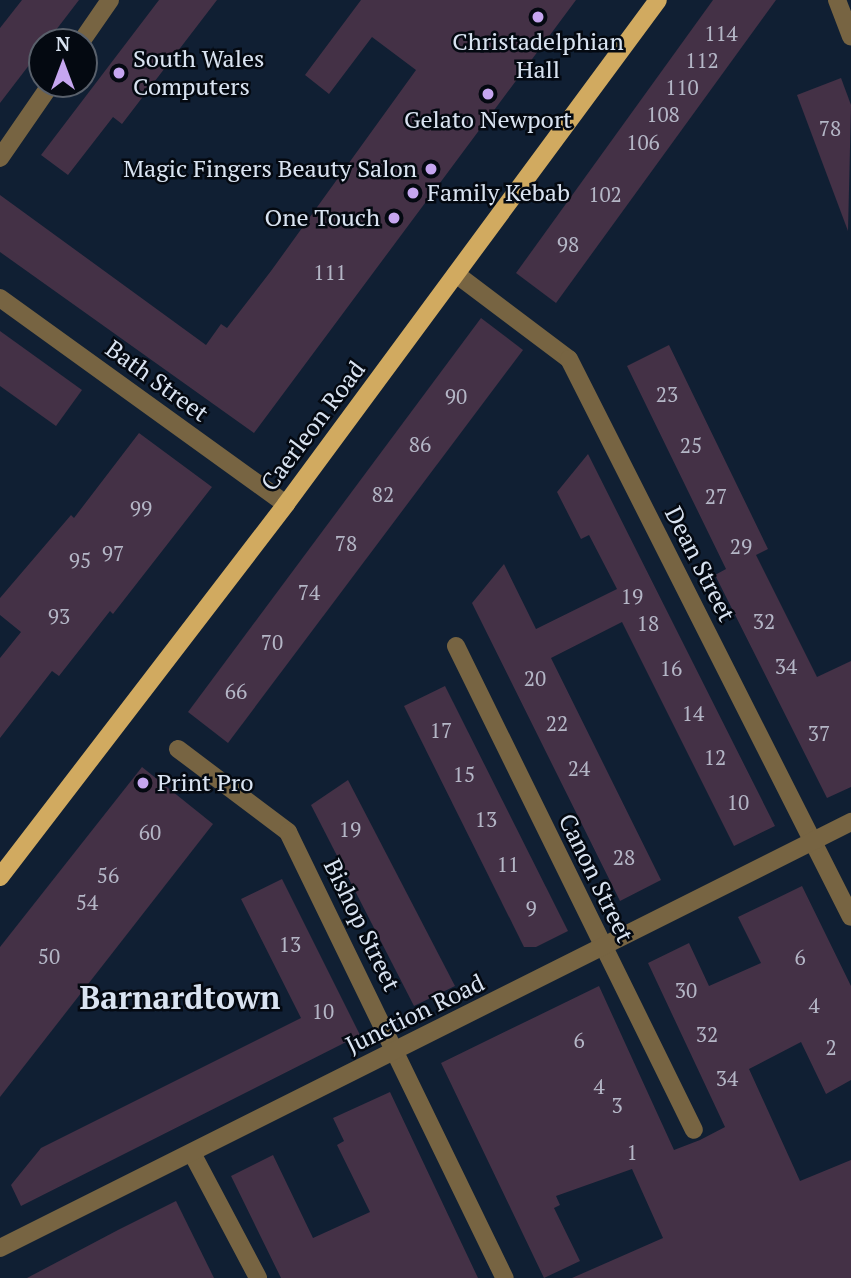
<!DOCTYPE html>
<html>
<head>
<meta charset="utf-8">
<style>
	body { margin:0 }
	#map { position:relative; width:851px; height:1278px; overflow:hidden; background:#101f33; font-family:"PT Serif",serif }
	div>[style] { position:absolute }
	.building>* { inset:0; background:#443146 }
	.minor>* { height:18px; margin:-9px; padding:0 9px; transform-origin:9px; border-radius:9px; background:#776442 }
	.major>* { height:18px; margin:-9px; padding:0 9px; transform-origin:9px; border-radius:9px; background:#d1aa60 }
	.dots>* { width:19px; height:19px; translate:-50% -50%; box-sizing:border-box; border:4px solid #040911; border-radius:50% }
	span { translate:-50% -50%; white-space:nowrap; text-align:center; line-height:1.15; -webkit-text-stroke:5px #040911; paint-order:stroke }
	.number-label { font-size:21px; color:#b4b6c6 }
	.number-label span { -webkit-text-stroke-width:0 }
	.poi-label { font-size:24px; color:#d9e3f1 }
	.left { translate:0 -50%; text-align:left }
	.right { translate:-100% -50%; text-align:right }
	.street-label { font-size:24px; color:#d9e3f1 }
	.district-label { font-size:32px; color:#d9e3f1; font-weight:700 }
	.north { position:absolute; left:28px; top:28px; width:70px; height:70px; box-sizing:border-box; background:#040911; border:2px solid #59606b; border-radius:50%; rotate:0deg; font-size:19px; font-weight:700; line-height:28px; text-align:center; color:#d9e3f1 }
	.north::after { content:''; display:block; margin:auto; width:24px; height:32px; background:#c6a6f0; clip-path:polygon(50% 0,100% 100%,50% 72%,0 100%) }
</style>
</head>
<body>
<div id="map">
	<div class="building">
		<i style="clip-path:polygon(22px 0,79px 0,0 103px,0 28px)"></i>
		<i style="clip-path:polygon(159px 0,217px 0,122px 124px,113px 117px,68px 175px,41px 155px)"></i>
		<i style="clip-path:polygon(361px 0,576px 0,254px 433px,0 252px,0 195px,206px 345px,221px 324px,227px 328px,271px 271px,416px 70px,372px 37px,329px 94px,305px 75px)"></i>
		<i style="clip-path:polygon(713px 0,776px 0,556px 303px,516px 273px)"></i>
		<i style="clip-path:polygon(841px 78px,851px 105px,848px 231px,797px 95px)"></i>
		<i style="clip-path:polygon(481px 318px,523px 350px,228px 743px,188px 712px)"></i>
		<i style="clip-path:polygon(0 331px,82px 390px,56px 426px,0 386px)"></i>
		<i style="clip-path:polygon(669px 345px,768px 549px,756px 555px,817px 677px,851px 661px,851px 787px,827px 798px,715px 575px,726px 569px,627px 366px)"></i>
		<i style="clip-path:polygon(139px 433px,212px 487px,113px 614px,110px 611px,59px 676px,52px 671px,0 738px,0 658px,21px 632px,0 615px,0 598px,71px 515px,74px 518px)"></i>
		<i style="clip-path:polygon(588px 454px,775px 826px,734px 846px,622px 622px,551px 658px,661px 880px,620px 901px,472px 603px,504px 564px,536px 629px,617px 589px,589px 535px,581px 539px,557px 492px)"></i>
		<i style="clip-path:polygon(445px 686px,568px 931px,536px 947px,524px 947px,404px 706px)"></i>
		<i style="clip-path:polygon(142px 767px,213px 824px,0 1097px,0 947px)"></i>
		<i style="clip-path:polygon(348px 780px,455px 986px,414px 1006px,311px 805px)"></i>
		<i style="clip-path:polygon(282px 879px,360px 1035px,21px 1206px,11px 1185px,41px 1148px,301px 1018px,241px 899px)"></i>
		<i style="clip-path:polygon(802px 886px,851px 986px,851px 1080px,826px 1094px,801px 1042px,749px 1069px,800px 1181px,851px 1160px,851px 1278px,572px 1278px,663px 1238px,632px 1169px,556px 1196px,560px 1205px,554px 1208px,580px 1261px,544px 1278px,441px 1063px,599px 986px,674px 1150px,700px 1140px,725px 1127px,648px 963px,689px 943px,709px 986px,761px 963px,738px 917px)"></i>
		<i style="clip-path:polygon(390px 1092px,478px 1278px,281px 1278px,231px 1176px,273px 1155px,313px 1238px,370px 1212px,337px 1145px,344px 1141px,333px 1118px)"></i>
		<i style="clip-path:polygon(176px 1201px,214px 1278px,27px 1278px,118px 1230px)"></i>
	</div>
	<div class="minor">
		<i style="left:837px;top:0;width:39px;rotate:69deg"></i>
		<i style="left:81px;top:42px;width:51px;rotate:-55.4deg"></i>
		<i style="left:0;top:158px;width:90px;rotate:-55.4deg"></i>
		<i style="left:456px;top:274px;width:141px;rotate:37deg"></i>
		<i style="left:569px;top:359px;width:625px;rotate:63.19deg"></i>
		<i style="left:0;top:298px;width:352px;rotate:35.8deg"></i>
		<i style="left:456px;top:646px;width:539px;rotate:63.82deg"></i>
		<i style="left:178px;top:749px;width:138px;rotate:37deg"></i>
		<i style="left:288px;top:832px;width:496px;rotate:64.1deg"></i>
		<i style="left:193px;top:1155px;width:139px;rotate:62.1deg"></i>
		<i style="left:0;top:1248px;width:952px;rotate:-26.59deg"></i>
	</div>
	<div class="major">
		<i style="left:0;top:877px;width:470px;rotate:-52.5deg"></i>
		<i style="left:286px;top:504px;width:626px;rotate:-53.57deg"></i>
	</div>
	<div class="dots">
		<i style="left:538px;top:17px;background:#c6a6f0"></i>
		<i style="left:119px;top:73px;background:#c6a6f0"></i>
		<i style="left:488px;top:94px;background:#c6a6f0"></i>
		<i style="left:431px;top:169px;background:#c6a6f0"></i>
		<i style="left:413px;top:193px;background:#c6a6f0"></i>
		<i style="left:394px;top:218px;background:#c6a6f0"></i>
		<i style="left:143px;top:783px;background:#c6a6f0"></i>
	</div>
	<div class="number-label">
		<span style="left:721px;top:33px">114</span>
		<span style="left:702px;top:60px">112</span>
		<span style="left:682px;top:87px">110</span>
		<span style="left:663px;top:114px">108</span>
		<span style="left:830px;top:128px">78</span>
		<span style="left:643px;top:142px">106</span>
		<span style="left:605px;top:194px">102</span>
		<span style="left:568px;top:244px">98</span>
		<span style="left:330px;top:272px">111</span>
		<span style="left:667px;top:394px">23</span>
		<span style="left:456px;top:396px">90</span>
		<span style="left:420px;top:444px">86</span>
		<span style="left:691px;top:445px">25</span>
		<span style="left:383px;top:494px">82</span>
		<span style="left:716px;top:496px">27</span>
		<span style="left:141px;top:508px">99</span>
		<span style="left:346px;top:543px">78</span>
		<span style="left:741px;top:546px">29</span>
		<span style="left:113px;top:553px">97</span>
		<span style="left:80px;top:560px">95</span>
		<span style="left:309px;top:592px">74</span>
		<span style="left:632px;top:596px">19</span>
		<span style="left:59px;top:616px">93</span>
		<span style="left:764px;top:621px">32</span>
		<span style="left:648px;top:623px">18</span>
		<span style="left:272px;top:642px">70</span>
		<span style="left:786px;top:666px">34</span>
		<span style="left:671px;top:668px">16</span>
		<span style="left:535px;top:678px">20</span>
		<span style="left:236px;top:691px">66</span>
		<span style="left:693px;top:713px">14</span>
		<span style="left:557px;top:723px">22</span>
		<span style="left:441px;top:730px">17</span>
		<span style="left:819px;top:733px">37</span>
		<span style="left:715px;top:757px">12</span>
		<span style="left:579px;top:768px">24</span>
		<span style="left:464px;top:774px">15</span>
		<span style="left:738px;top:802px">10</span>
		<span style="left:486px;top:819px">13</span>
		<span style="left:350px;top:829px">19</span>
		<span style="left:150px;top:832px">60</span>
		<span style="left:624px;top:857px">28</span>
		<span style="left:508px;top:864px">11</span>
		<span style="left:108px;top:875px">56</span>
		<span style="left:87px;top:902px">54</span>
		<span style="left:531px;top:908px">9</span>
		<span style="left:290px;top:944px">13</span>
		<span style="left:49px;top:956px">50</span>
		<span style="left:800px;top:957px">6</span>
		<span style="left:686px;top:990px">30</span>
		<span style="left:814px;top:1005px">4</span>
		<span style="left:323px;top:1011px">10</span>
		<span style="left:707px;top:1034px">32</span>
		<span style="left:579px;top:1040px">6</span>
		<span style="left:831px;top:1047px">2</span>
		<span style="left:727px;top:1078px">34</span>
		<span style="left:599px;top:1086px">4</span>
		<span style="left:617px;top:1105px">3</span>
		<span style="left:632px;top:1152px">1</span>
	</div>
	<div class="poi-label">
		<span style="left:538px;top:56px">Christadelphian<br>Hall</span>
		<span class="left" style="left:133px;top:73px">South Wales<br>Computers</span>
		<span style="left:488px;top:120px">Gelato Newport</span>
		<span class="right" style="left:417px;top:169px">Magic Fingers Beauty Salon</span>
		<span class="left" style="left:427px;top:193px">Family Kebab</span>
		<span class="right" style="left:380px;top:218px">One Touch</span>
		<span class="left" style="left:157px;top:783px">Print Pro</span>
	</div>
	<div class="street-label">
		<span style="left:157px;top:381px;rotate:36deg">Bath Street</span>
		<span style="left:313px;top:426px;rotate:-53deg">Caerleon Road</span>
		<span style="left:700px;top:564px;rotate:63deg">Dean Street</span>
		<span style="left:596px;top:878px;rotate:64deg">Canon Street</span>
		<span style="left:362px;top:925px;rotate:64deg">Bishop Street</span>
		<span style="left:415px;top:1014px;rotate:-26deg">Junction Road</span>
	</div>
	<div class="district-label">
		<span style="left:180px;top:997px">Barnardtown</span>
	</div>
	<div class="north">N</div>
</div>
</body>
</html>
